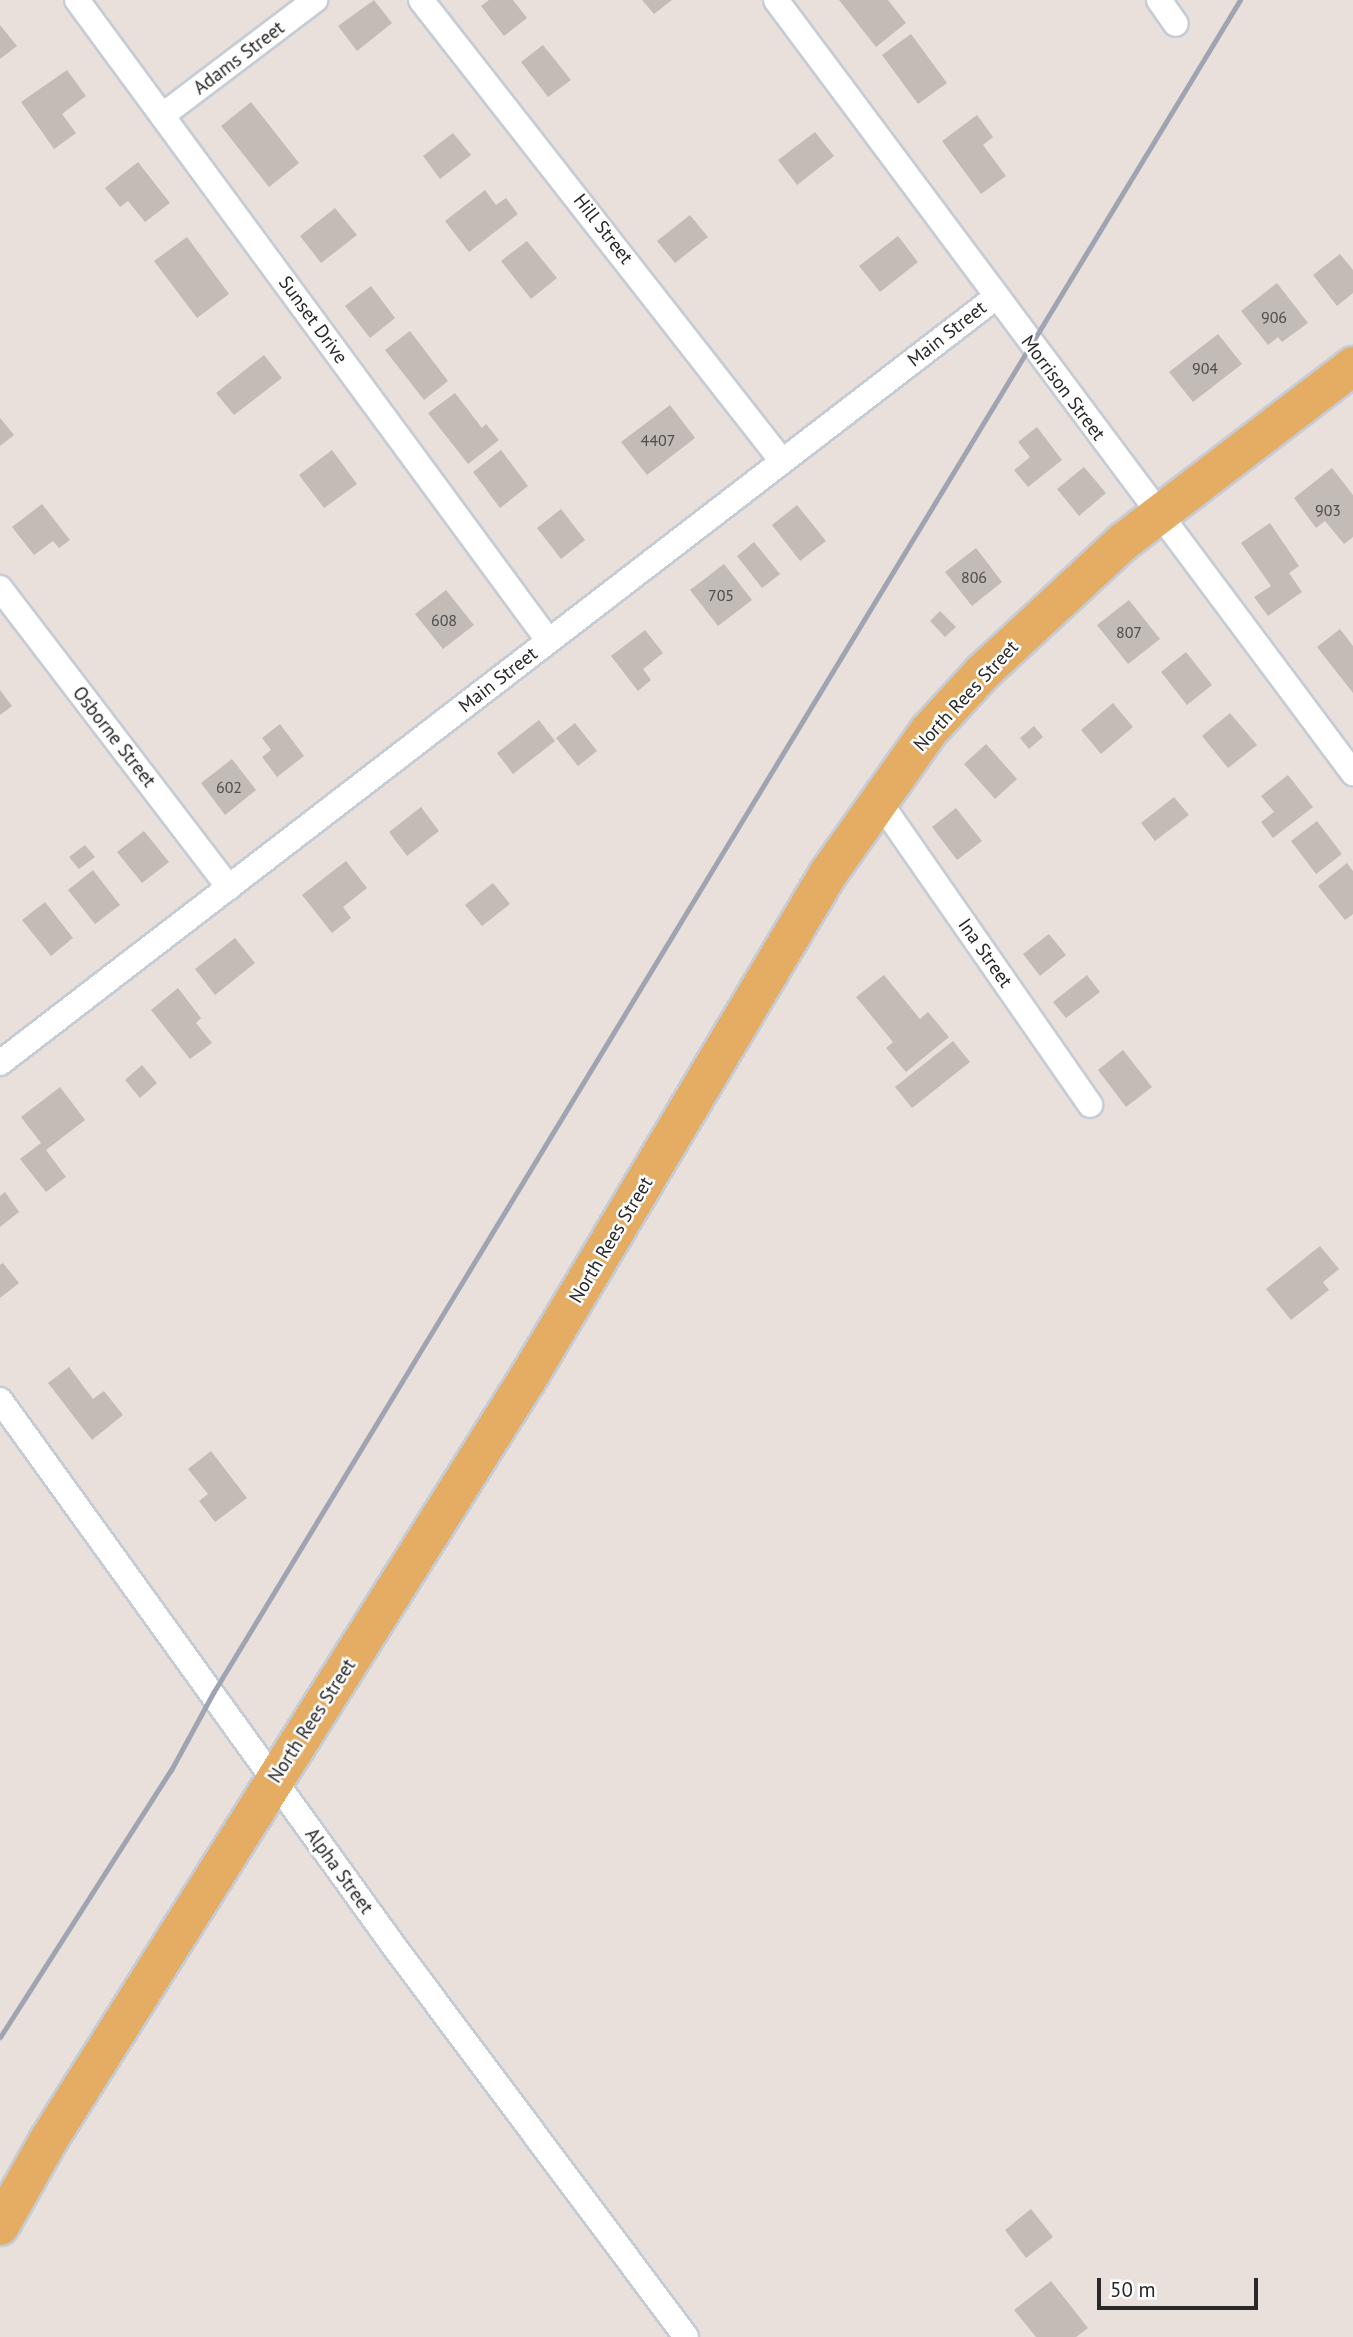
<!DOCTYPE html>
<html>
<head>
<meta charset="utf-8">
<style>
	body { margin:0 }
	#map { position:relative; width:1353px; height:2337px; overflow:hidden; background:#e9e0db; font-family:"PT Sans",sans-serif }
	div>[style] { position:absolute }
	.building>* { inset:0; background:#c2bbb6 }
	.roads { filter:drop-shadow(2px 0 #c6ccd5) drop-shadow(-2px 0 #c6ccd5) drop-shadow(0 2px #c6ccd5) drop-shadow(0 -2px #c6ccd5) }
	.street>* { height:24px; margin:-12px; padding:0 12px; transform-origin:12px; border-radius:12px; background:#fff }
	.primary>* { height:38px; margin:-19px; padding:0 19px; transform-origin:19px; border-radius:19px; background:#e5ad64 }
	.rail>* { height:5px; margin:-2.5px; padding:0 2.5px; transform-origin:2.5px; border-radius:2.5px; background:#9ea4b1 }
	span { translate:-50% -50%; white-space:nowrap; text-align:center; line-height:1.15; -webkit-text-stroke:5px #fff; paint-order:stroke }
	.number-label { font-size:16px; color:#4e4d4c }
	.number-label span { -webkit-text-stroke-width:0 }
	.street-label { font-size:19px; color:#282828 }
	.scale { position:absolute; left:1097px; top:2278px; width:161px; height:32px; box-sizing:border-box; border:4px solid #282828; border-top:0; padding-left:9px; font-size:21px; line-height:24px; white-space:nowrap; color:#282828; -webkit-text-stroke:5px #fff; paint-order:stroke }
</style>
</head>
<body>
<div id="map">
	<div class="building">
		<i style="clip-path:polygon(374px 0,392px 23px,357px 51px,338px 26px)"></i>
		<i style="clip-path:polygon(489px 0,513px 0,527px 18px,504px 36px,481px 6px)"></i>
		<i style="clip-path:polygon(642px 0,672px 0,654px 14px)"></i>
		<i style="clip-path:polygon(839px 0,888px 0,906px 23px,876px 47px)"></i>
		<i style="clip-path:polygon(0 25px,17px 46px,0 59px)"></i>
		<i style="clip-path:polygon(911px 34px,947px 83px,918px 104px,882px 55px)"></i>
		<i style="clip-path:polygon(543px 45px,571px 80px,548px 97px,521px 62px)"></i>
		<i style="clip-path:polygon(67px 70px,86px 96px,62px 114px,76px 133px,54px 149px,21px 102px)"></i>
		<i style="clip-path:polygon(251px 102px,299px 163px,269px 187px,221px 126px)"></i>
		<i style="clip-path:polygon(977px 115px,993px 137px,983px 145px,1006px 176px,981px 194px,942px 141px)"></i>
		<i style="clip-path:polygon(815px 132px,834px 156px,797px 185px,778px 160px)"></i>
		<i style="clip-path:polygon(453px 133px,471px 155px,440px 179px,423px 156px)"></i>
		<i style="clip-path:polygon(138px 162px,170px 203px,145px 222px,128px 201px,120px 207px,105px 188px)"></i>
		<i style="clip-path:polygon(485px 190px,496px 205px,506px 198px,518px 214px,469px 252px,445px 221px)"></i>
		<i style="clip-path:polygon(335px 208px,357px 235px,321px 263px,300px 236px)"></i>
		<i style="clip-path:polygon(690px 215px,708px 237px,675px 263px,657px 241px)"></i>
		<i style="clip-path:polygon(898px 236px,918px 262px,880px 292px,859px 266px)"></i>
		<i style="clip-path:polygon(187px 237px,229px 294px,197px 318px,154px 261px)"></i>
		<i style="clip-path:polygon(527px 241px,557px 278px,531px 299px,501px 261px)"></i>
		<i style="clip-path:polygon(1340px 254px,1353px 270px,1353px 293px,1337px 306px,1313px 275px)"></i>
		<i style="clip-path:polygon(1277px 283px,1308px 323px,1282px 342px,1278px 337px,1268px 345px,1241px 311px)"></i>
		<i style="clip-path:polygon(371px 286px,395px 318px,370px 338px,345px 306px)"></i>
		<i style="clip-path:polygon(410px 331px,448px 381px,424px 400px,385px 350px)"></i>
		<i style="clip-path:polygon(1218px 334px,1242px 364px,1193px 402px,1169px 372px)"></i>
		<i style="clip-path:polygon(264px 355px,282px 378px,234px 415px,216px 393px)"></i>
		<i style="clip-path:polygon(455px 393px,482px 428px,486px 424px,499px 440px,468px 464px,428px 413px)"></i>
		<i style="clip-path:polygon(670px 405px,695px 438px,647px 475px,621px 442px)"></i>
		<i style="clip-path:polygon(0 418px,14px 435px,0 446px)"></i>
		<i style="clip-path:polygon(1037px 427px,1062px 460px,1028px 487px,1014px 470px,1030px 457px,1018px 442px)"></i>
		<i style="clip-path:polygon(332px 450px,357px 484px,324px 508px,299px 475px)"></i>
		<i style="clip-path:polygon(501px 450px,528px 486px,500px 508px,473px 472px)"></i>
		<i style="clip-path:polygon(1084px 467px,1106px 493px,1079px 516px,1057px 489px)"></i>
		<i style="clip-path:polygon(1332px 468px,1353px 495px,1353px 537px,1344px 544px,1325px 521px,1316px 528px,1294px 498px)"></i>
		<i style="clip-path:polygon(42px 504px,70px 540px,59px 548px,53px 541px,34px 555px,12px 527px)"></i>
		<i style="clip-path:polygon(797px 505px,826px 541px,800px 561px,772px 525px)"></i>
		<i style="clip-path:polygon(561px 509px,585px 540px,561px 559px,537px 528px)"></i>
		<i style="clip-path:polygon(1270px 523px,1299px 566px,1289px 573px,1302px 592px,1268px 616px,1254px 597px,1271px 586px,1241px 543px)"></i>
		<i style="clip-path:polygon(754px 542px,780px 574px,762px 588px,737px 556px)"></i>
		<i style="clip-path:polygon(976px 548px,1002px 582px,972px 606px,945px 572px)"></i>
		<i style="clip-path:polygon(724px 564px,752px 600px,718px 626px,690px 590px)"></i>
		<i style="clip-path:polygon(446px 590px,474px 625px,443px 649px,415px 614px)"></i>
		<i style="clip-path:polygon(1129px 600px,1160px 639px,1128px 664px,1097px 625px)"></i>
		<i style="clip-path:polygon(940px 611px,956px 627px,945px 637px,930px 621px)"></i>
		<i style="clip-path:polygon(1340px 629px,1353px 646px,1353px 693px,1317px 647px)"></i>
		<i style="clip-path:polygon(645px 630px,663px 653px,643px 669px,651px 680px,638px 691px,611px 656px)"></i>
		<i style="clip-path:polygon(1186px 652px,1212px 685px,1187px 705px,1161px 672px)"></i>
		<i style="clip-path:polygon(0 690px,12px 706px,0 715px)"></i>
		<i style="clip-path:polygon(1113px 703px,1133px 727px,1101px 754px,1081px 730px)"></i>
		<i style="clip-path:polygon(1230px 713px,1257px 745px,1228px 768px,1202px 736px)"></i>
		<i style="clip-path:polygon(539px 720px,555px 741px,513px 774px,497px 753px)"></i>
		<i style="clip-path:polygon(575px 723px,597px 751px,578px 766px,556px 738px)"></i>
		<i style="clip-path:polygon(280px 724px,304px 756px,277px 777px,262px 757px,271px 750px,262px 738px)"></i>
		<i style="clip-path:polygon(1034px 726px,1043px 737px,1029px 749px,1020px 738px)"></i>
		<i style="clip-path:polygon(986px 744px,1017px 779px,995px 799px,964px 764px)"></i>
		<i style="clip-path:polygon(232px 759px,256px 790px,225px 815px,201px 783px)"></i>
		<i style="clip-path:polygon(1288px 775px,1313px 807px,1273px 838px,1261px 822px,1274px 812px,1261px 796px)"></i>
		<i style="clip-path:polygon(1174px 797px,1189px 815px,1155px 841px,1141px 823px)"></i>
		<i style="clip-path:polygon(421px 807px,439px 831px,407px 856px,389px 832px)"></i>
		<i style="clip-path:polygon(956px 808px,982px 841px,957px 860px,932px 827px)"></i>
		<i style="clip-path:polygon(1317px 821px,1342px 854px,1316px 874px,1291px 841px)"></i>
		<i style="clip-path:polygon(144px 831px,169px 862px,142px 883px,117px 852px)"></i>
		<i style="clip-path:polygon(85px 845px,95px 857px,79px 869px,69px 857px)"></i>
		<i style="clip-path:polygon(346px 861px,367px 888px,343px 907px,351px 918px,332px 933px,302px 895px)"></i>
		<i style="clip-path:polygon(1347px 863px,1353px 871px,1353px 914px,1345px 920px,1318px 886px)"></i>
		<i style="clip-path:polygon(93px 870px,120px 905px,95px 924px,68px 890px)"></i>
		<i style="clip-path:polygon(493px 883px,510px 904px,482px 926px,465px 905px)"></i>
		<i style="clip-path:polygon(45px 902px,73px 938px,51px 956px,22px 920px)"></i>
		<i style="clip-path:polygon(1049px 934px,1066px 955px,1040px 976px,1023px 954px)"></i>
		<i style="clip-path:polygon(235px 938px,255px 963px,215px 995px,195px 969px)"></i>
		<i style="clip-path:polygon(884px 975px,920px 1019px,928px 1012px,949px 1037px,906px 1072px,886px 1048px,893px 1042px,856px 997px)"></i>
		<i style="clip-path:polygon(1087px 975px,1100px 992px,1066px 1018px,1053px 1002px)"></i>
		<i style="clip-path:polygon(178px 988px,201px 1018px,196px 1023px,212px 1043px,190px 1059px,151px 1010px)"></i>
		<i style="clip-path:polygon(953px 1041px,970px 1062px,912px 1108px,895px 1087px)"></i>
		<i style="clip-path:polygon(1123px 1050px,1152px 1087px,1126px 1107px,1098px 1070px)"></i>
		<i style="clip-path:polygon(142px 1065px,157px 1083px,140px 1098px,125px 1080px)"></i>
		<i style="clip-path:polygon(60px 1087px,85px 1120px,46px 1150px,66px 1177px,46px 1192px,20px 1159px,41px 1143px,21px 1117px)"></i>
		<i style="clip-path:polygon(5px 1192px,19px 1212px,0 1227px,0 1196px)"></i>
		<i style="clip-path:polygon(1320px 1246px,1339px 1269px,1323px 1282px,1329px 1290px,1291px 1320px,1266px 1289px)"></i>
		<i style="clip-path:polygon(3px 1263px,19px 1283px,0 1298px,0 1265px)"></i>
		<i style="clip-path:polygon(69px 1367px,93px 1399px,104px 1391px,123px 1415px,92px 1440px,48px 1383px)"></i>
		<i style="clip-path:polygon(211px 1451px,247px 1498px,215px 1522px,199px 1501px,208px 1494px,188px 1469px)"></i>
		<i style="clip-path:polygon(1031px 2209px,1053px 2237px,1026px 2258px,1005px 2230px)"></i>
		<i style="clip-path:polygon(1051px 2281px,1088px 2328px,1076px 2337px,1036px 2337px,1014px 2310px)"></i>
	</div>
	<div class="roads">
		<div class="street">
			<i style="left:77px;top:0;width:795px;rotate:53.65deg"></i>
			<i style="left:421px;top:0;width:586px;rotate:51.94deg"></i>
			<i style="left:776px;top:0;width:965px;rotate:53.26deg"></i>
			<i style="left:1159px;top:0;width:29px;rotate:55deg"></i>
			<i style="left:163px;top:115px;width:191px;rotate:-37.1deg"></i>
			<i style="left:0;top:588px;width:377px;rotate:52.6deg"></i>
			<i style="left:879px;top:801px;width:370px;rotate:55.2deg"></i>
			<i style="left:0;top:1063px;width:1256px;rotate:-37.56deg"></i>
			<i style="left:0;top:1400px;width:672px;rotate:54.2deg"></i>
			<i style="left:393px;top:1945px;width:489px;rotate:53.2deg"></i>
		</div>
		<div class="primary">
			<i style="left:0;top:2226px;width:98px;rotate:-60.5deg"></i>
			<i style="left:48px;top:2141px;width:907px;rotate:-57.83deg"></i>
			<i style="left:531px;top:1373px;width:581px;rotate:-59.24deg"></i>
			<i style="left:828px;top:874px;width:174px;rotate:-54.8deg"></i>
			<i style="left:928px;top:732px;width:81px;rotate:-47.5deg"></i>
			<i style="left:983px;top:672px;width:191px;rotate:-42.9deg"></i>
			<i style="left:1123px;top:542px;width:290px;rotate:-37.4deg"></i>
		</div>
	</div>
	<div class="rail">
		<i style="left:0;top:2037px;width:317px;rotate:-57.4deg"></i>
		<i style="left:171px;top:1770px;width:88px;rotate:-61.4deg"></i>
		<i style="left:213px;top:1693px;width:1980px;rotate:-58.76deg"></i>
	</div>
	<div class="number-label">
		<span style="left:1274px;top:317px">906</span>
		<span style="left:1205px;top:368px">904</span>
		<span style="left:658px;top:440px">4407</span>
		<span style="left:1328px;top:510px">903</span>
		<span style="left:974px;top:577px">806</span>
		<span style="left:721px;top:595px">705</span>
		<span style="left:444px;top:620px">608</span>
		<span style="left:1129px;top:632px">807</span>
		<span style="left:229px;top:787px">602</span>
	</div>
	<div class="street-label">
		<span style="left:239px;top:58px;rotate:-37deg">Adams Street</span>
		<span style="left:603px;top:229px;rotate:52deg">Hill Street</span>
		<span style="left:313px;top:320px;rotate:54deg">Sunset Drive</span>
		<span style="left:947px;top:334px;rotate:-38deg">Main Street</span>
		<span style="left:1063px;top:388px;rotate:53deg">Morrison Street</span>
		<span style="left:498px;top:680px;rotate:-38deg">Main Street</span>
		<span style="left:966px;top:696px;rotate:-47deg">North Rees Street</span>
		<span style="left:114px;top:737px;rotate:52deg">Osborne Street</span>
		<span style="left:985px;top:953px;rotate:55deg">Ina Street</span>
		<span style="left:611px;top:1240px;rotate:-59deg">North Rees Street</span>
		<span style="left:312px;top:1721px;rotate:-57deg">North Rees Street</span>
		<span style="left:339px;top:1871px;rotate:54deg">Alpha Street</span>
	</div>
	<div class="scale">50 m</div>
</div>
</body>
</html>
